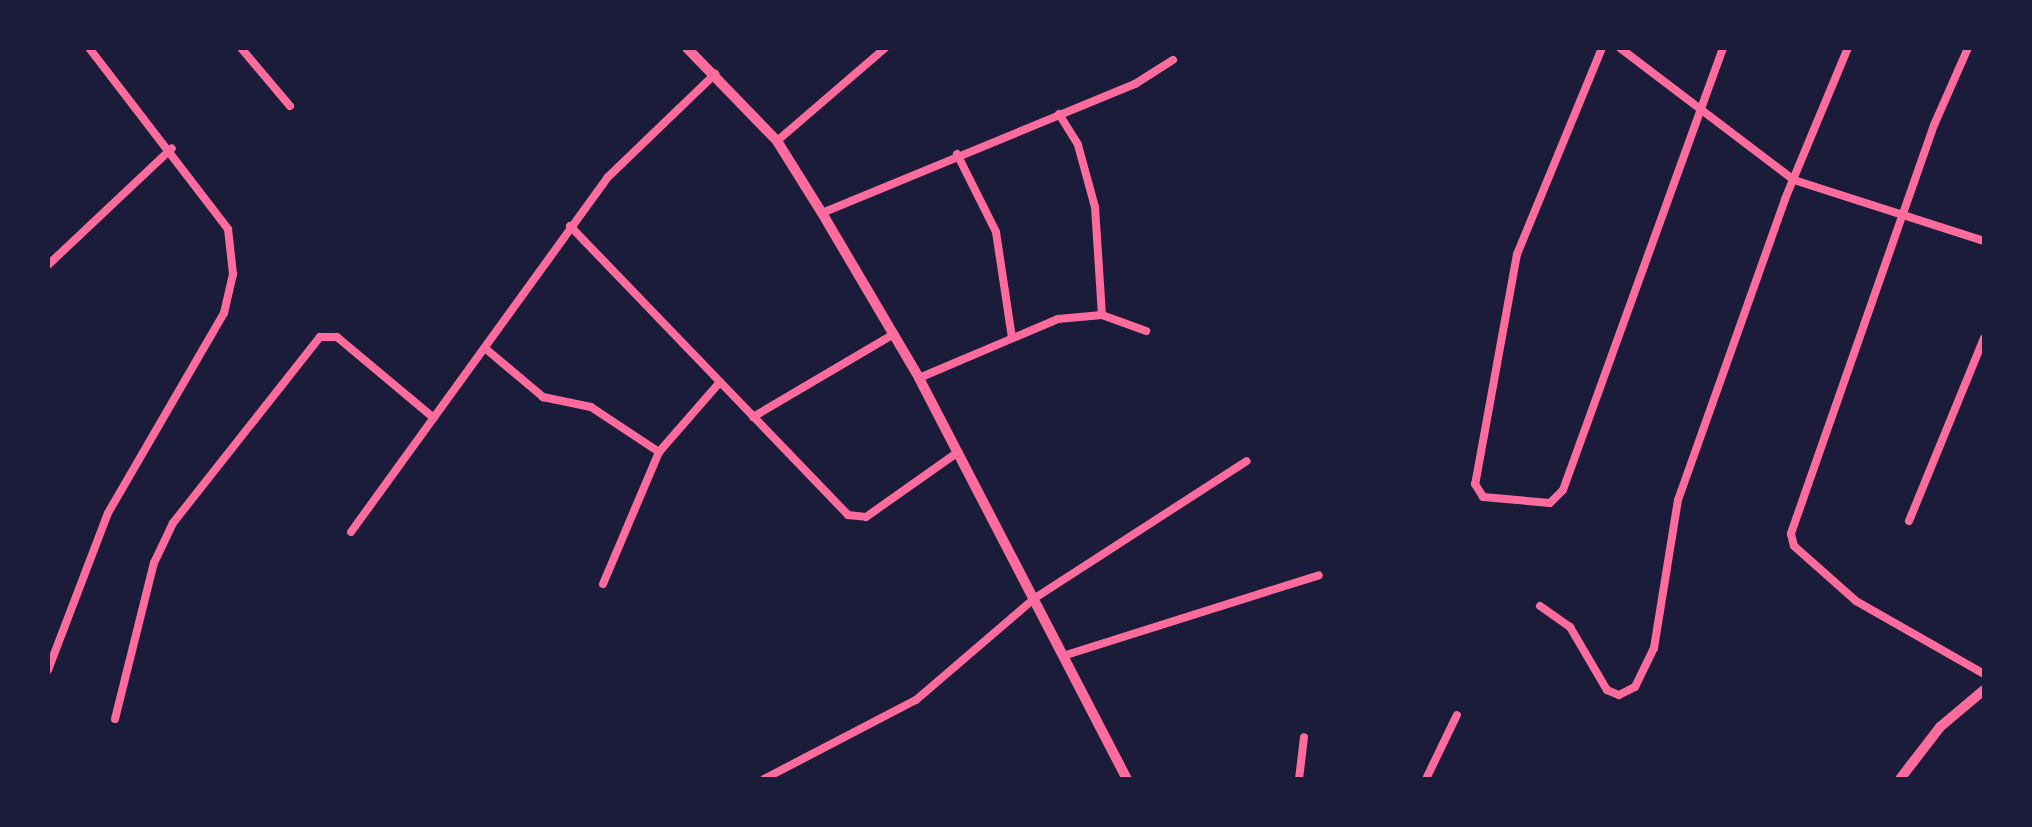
<!DOCTYPE html>
<html>
<head>
<meta charset="utf-8">
<style>
	body { margin:0 }
	#map { position:relative; width:2032px; height:827px; overflow:hidden; background:#1b1b3a; font-family:"Asap Condensed",sans-serif }
	div>[style] { position:absolute }
	.minor>* { height:8px; margin:-4px; padding:0 4px; transform-origin:4px; border-radius:4px; background:#ff6b9d }
	.tertiary>* { height:10px; margin:-5px; padding:0 5px; transform-origin:5px; border-radius:5px; background:#ff6b9d }
	span { translate:-50% -50%; white-space:nowrap; text-align:center; line-height:1.15; -webkit-text-stroke:7px #1b1b3a; paint-order:stroke }
	.frame { position:absolute; inset:0; border:50px solid #1b1b3a; pointer-events:none }
</style>
</head>
<body>
<div id="map">
	<div class="minor">
		<i style="left:241px;top:48px;width:76px;rotate:49.8deg"></i>
		<i style="left:1602px;top:48px;width:223px;rotate:112.4deg"></i>
		<i style="left:1517px;top:254px;width:234px;rotate:100.3deg"></i>
		<i style="left:1475px;top:484px;width:15px;rotate:58deg"></i>
		<i style="left:1483px;top:497px;width:67px;rotate:5.1deg"></i>
		<i style="left:1550px;top:503px;width:18px;rotate:-45deg"></i>
		<i style="left:1563px;top:490px;width:470px;rotate:-70.1deg"></i>
		<i style="left:1620px;top:48px;width:218px;rotate:37.2deg"></i>
		<i style="left:1794px;top:180px;width:200px;rotate:17.8deg"></i>
		<i style="left:1968px;top:48px;width:84px;rotate:113.8deg"></i>
		<i style="left:1934px;top:125px;width:433px;rotate:109.3deg"></i>
		<i style="left:1791px;top:534px;width:12px;rotate:76deg"></i>
		<i style="left:1794px;top:546px;width:83px;rotate:41.6deg"></i>
		<i style="left:1856px;top:601px;width:147px;rotate:29.7deg"></i>
		<i style="left:1059px;top:114px;width:36px;rotate:58deg"></i>
		<i style="left:1078px;top:145px;width:64px;rotate:74.7deg"></i>
		<i style="left:1095px;top:207px;width:108px;rotate:86.3deg"></i>
		<i style="left:777px;top:141px;width:143px;rotate:-40.7deg"></i>
		<i style="left:957px;top:154px;width:87px;rotate:63.4deg"></i>
		<i style="left:996px;top:232px;width:107px;rotate:81.4deg"></i>
		<i style="left:822px;top:213px;width:339px;rotate:-22.4deg"></i>
		<i style="left:1135px;top:84px;width:45px;rotate:-32.3deg"></i>
		<i style="left:570px;top:226px;width:401px;rotate:46.1deg"></i>
		<i style="left:848px;top:515px;width:18px;rotate:6deg"></i>
		<i style="left:866px;top:517px;width:113px;rotate:-35.2deg"></i>
		<i style="left:48px;top:265px;width:170px;rotate:-43.3deg"></i>
		<i style="left:486px;top:349px;width:75px;rotate:40.1deg"></i>
		<i style="left:543px;top:397px;width:49px;rotate:11.8deg"></i>
		<i style="left:591px;top:407px;width:82px;rotate:33.5deg"></i>
		<i style="left:919px;top:378px;width:151px;rotate:-23deg"></i>
		<i style="left:1058px;top:319px;width:44px;rotate:-5.2deg"></i>
		<i style="left:1102px;top:315px;width:47px;rotate:20deg"></i>
		<i style="left:753px;top:417px;width:164px;rotate:-30.5deg"></i>
		<i style="left:1909px;top:521px;width:198px;rotate:-67.7deg"></i>
		<i style="left:351px;top:532px;width:438px;rotate:-54.1deg"></i>
		<i style="left:608px;top:177px;width:149px;rotate:-43.9deg"></i>
		<i style="left:603px;top:584px;width:143px;rotate:-67deg"></i>
		<i style="left:659px;top:452px;width:93px;rotate:-48.9deg"></i>
		<i style="left:1540px;top:606px;width:37px;rotate:35deg"></i>
		<i style="left:1570px;top:627px;width:73px;rotate:59.6deg"></i>
		<i style="left:1607px;top:690px;width:13px;rotate:23deg"></i>
		<i style="left:1619px;top:695px;width:18px;rotate:-27deg"></i>
		<i style="left:1635px;top:687px;width:43px;rotate:-64deg"></i>
		<i style="left:1654px;top:648px;width:150px;rotate:-80.8deg"></i>
		<i style="left:1678px;top:500px;width:319px;rotate:-70.4deg"></i>
		<i style="left:1785px;top:199px;width:164px;rotate:-67.4deg"></i>
		<i style="left:1066px;top:655px;width:265px;rotate:-17.5deg"></i>
		<i style="left:48px;top:670px;width:168px;rotate:-69.1deg"></i>
		<i style="left:108px;top:513px;width:231px;rotate:-59.9deg"></i>
		<i style="left:224px;top:313px;width:40px;rotate:-77deg"></i>
		<i style="left:233px;top:274px;width:45px;rotate:-96.3deg"></i>
		<i style="left:228px;top:229px;width:228px;rotate:-127.5deg"></i>
		<i style="left:115px;top:719px;width:161px;rotate:-76deg"></i>
		<i style="left:154px;top:563px;width:44px;rotate:-64.6deg"></i>
		<i style="left:173px;top:523px;width:237px;rotate:-51.7deg"></i>
		<i style="left:320px;top:337px;width:17px"></i>
		<i style="left:337px;top:337px;width:126px;rotate:39.9deg"></i>
		<i style="left:764px;top:779px;width:171px;rotate:-27.5deg"></i>
		<i style="left:916px;top:700px;width:157px;rotate:-40.6deg"></i>
		<i style="left:1035px;top:598px;width:252px;rotate:-32.9deg"></i>
		<i style="left:1299px;top:779px;width:42px;rotate:-83.2deg"></i>
		<i style="left:1426px;top:779px;width:71px;rotate:-64.2deg"></i>
	</div>
	<div class="tertiary">
		<i style="left:687px;top:48px;width:129px;rotate:45.9deg"></i>
		<i style="left:777px;top:141px;width:85px;rotate:58deg"></i>
		<i style="left:822px;top:213px;width:191px;rotate:59.5deg"></i>
		<i style="left:919px;top:378px;width:452px;rotate:62.6deg"></i>
		<i style="left:1900px;top:779px;width:66px;rotate:-52.4deg"></i>
		<i style="left:1940px;top:727px;width:57px;rotate:-40.1deg"></i>
	</div>
	<div class="frame"></div>
</div>
</body>
</html>
